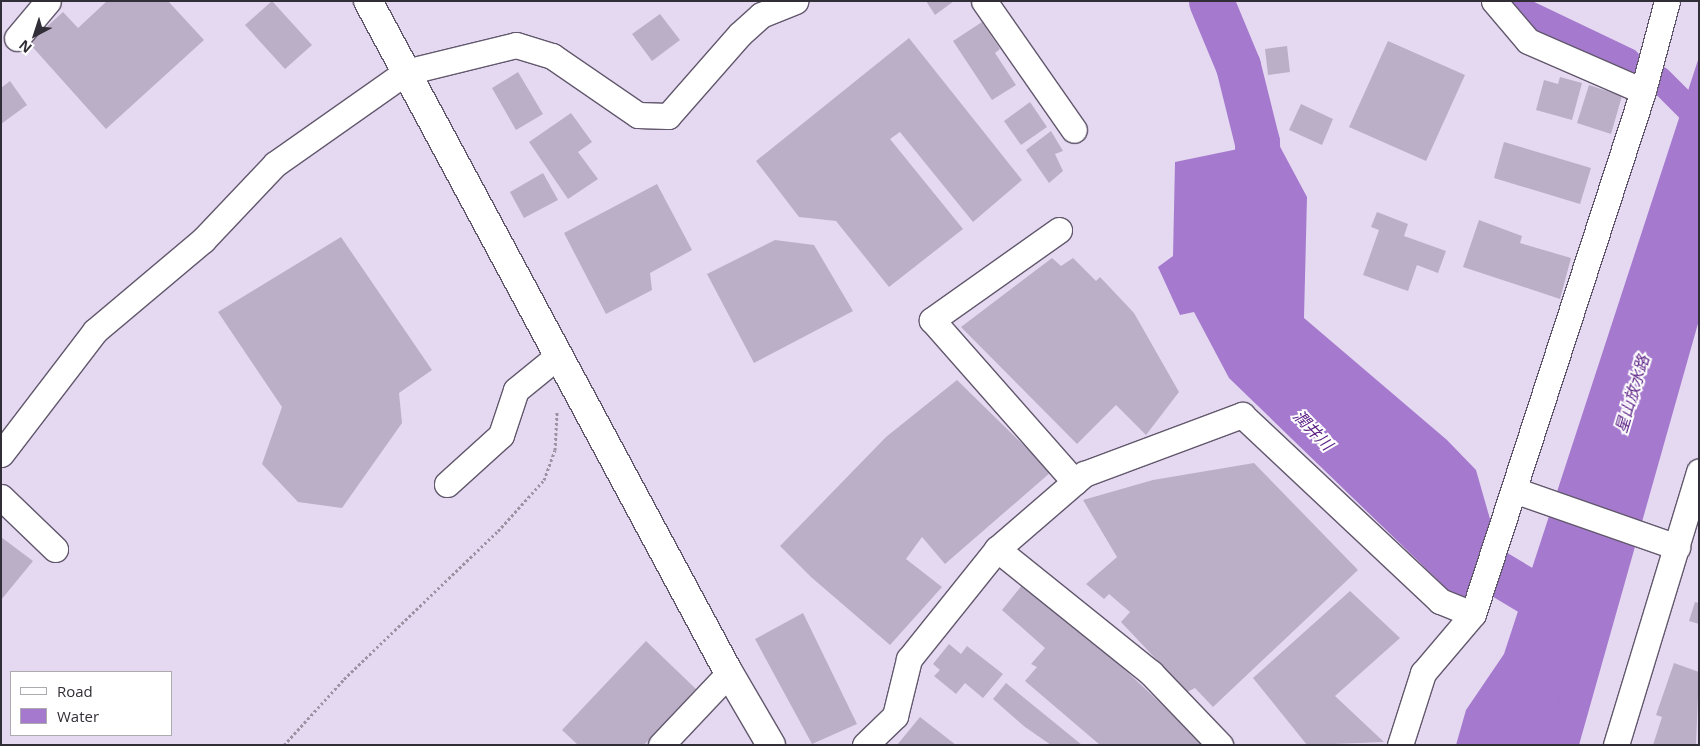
<!DOCTYPE html>
<html>
<head>
<meta charset="utf-8">
<style>
	body { margin:0 }
	#map { position:relative; width:1700px; height:746px; overflow:hidden; background:#e5d9f1; font-family:"Open Sans","Noto Sans JP",sans-serif }
	div>[style] { position:absolute }
	.water>* { inset:0; background:#a579cd }
	.canal>* { height:26px; margin:-13px; padding:0 13px; transform-origin:13px; border-radius:13px; background:#a579cd }
	.river>* { height:45px; margin:-22.5px; padding:0 22.5px; transform-origin:22.5px; border-radius:22.5px; background:#a579cd }
	.building>* { inset:0; background:#bbafc7 }
	.path>* { height:3px; margin-top:-1.5px; transform-origin:0; background:repeating-linear-gradient(90deg,#9b93a4 0 2.5px,transparent 0 5px) }
	.roads { filter:drop-shadow(1px 0 #62586d) drop-shadow(-1px 0 #62586d) drop-shadow(0 1px #62586d) drop-shadow(0 -1px #62586d) }
	.minor>* { height:25px; margin:-12.5px; padding:0 12.5px; transform-origin:12.5px; border-radius:12.5px; background:#fff }
	.tertiary>* { height:28px; margin:-14px; padding:0 14px; transform-origin:14px; border-radius:14px; background:#fff }
	span { translate:-50% -50%; white-space:nowrap; text-align:center; line-height:1.15; -webkit-text-stroke:4px #fff; paint-order:stroke }
	.water-label { font-size:16px; color:#5e2488; font-style:italic }
	.frame { position:absolute; inset:0; border:2px solid #322e37; pointer-events:none }
	.legend { position:absolute; left:10px; top:671px; width:162px; height:65px; box-sizing:border-box; background:#fff; border:1px solid #adabaf; margin:0; padding:6px 9px; list-style:none; font-size:15px; color:#322e37 }
	.legend li { display:flex; align-items:center; gap:10px; height:25px }
	.legend b { width:25px; border:1px solid #adabaf }
	.north { position:absolute; left:10px; top:10px; width:50px; height:50px; -webkit-text-stroke:4px #fff; paint-order:stroke; rotate:220deg; font-size:14px; font-weight:700; line-height:20px; text-align:center; color:#322e37 }
	.north::after { content:''; display:block; margin:auto; width:18px; height:22px; background:#322e37; clip-path:polygon(50% 0,100% 100%,50% 72%,0 100%) }
</style>
</head>
<body>
<div id="map">
	<div class="water">
		<i style="clip-path:polygon(1699px 57px,1699px 320px,1579px 745px,1456px 745px,1466px 710px,1504px 654px)"></i>
		<i style="clip-path:polygon(1277px 141px,1307px 197px,1304px 318px,1447px 440px,1476px 470px,1492px 526px,1473px 614px,1229px 378px,1194px 312px,1180px 315px,1158px 267px,1173px 256px,1175px 162px)"></i>
	</div>
	<div class="canal">
		<i style="left:1514px;top:1px;width:13px;rotate:48deg"></i>
		<i style="left:1523px;top:11px;width:116px;rotate:25.5deg"></i>
		<i style="left:1659px;top:79px;width:57px;rotate:45deg"></i>
	</div>
	<div class="river">
		<i style="left:1211px;top:1px;width:70px;rotate:67.4deg"></i>
		<i style="left:1238px;top:66px;width:78px;rotate:76deg"></i>
		<i style="left:1257px;top:142px;width:64px;rotate:89.1deg"></i>
		<i style="left:1447px;top:543px;width:139px;rotate:30.8deg"></i>
		<i style="left:1566px;top:614px;width:140px;rotate:110.5deg"></i>
	</div>
	<div class="building">
		<i style="clip-path:polygon(107px 1px,168px 1px,204px 40px,106px 129px,29px 43px,63px 12px,78px 28px)"></i>
		<i style="clip-path:polygon(272px 1px,312px 45px,285px 69px,245px 25px)"></i>
		<i style="clip-path:polygon(926px 1px,954px 1px,935px 15px)"></i>
		<i style="clip-path:polygon(660px 14px,680px 40px,652px 61px,632px 34px)"></i>
		<i style="clip-path:polygon(982px 22px,1000px 49px,995px 53px,1016px 85px,992px 100px,953px 41px)"></i>
		<i style="clip-path:polygon(909px 38px,1022px 180px,973px 222px,900px 132px,890px 139px,963px 229px,889px 287px,836px 221px,799px 217px,756px 161px)"></i>
		<i style="clip-path:polygon(1388px 41px,1465px 75px,1426px 161px,1349px 127px)"></i>
		<i style="clip-path:polygon(1287px 46px,1290px 72px,1268px 75px,1265px 49px)"></i>
		<i style="clip-path:polygon(518px 72px,543px 114px,516px 130px,492px 88px)"></i>
		<i style="clip-path:polygon(1560px 77px,1582px 83px,1572px 120px,1536px 110px,1544px 80px,1558px 84px)"></i>
		<i style="clip-path:polygon(10px 81px,27px 105px,1px 124px,1px 88px)"></i>
		<i style="clip-path:polygon(1589px 85px,1622px 96px,1611px 134px,1577px 123px)"></i>
		<i style="clip-path:polygon(1030px 102px,1047px 127px,1021px 145px,1004px 121px)"></i>
		<i style="clip-path:polygon(1301px 104px,1333px 119px,1322px 145px,1289px 130px)"></i>
		<i style="clip-path:polygon(571px 113px,592px 142px,578px 152px,598px 179px,568px 199px,529px 142px)"></i>
		<i style="clip-path:polygon(1051px 131px,1063px 151px,1055px 154px,1063px 171px,1049px 183px,1026px 150px)"></i>
		<i style="clip-path:polygon(1504px 142px,1591px 168px,1580px 204px,1494px 178px)"></i>
		<i style="clip-path:polygon(543px 173px,558px 200px,524px 218px,510px 192px)"></i>
		<i style="clip-path:polygon(657px 184px,692px 250px,650px 273px,652px 290px,606px 314px,564px 233px)"></i>
		<i style="clip-path:polygon(1377px 212px,1408px 224px,1404px 236px,1446px 251px,1438px 273px,1417px 265px,1408px 291px,1363px 275px,1379px 230px,1371px 227px)"></i>
		<i style="clip-path:polygon(1479px 220px,1522px 236px,1520px 243px,1571px 258px,1560px 299px,1463px 267px)"></i>
		<i style="clip-path:polygon(341px 237px,432px 370px,399px 393px,402px 423px,342px 508px,298px 502px,262px 464px,282px 407px,218px 312px)"></i>
		<i style="clip-path:polygon(775px 240px,814px 245px,853px 311px,754px 363px,707px 274px)"></i>
		<i style="clip-path:polygon(1052px 258px,1061px 266px,1073px 258px,1096px 281px,1100px 277px,1134px 313px,1179px 392px,1146px 435px,1116px 405px,1077px 444px,961px 327px)"></i>
		<i style="clip-path:polygon(957px 380px,1051px 472px,945px 564px,922px 537px,906px 559px,942px 587px,890px 645px,811px 577px,780px 546px,886px 437px)"></i>
		<i style="clip-path:polygon(1254px 463px,1358px 570px,1213px 707px,1195px 688px,1187px 692px,1121px 622px,1130px 612px,1109px 594px,1104px 599px,1086px 584px,1117px 557px,1083px 500px,1153px 480px)"></i>
		<i style="clip-path:polygon(1px 537px,33px 561px,1px 600px)"></i>
		<i style="clip-path:polygon(1023px 584px,1089px 636px,1205px 745px,1100px 745px,1025px 681px,1037px 667px,1031px 664px,1045px 648px,1002px 610px)"></i>
		<i style="clip-path:polygon(1350px 591px,1400px 638px,1335px 696px,1384px 742px,1307px 745px,1253px 678px)"></i>
		<i style="clip-path:polygon(1695px 602px,1699px 603px,1699px 624px,1689px 621px)"></i>
		<i style="clip-path:polygon(803px 613px,857px 724px,812px 744px,755px 639px)"></i>
		<i style="clip-path:polygon(646px 641px,696px 689px,644px 745px,578px 745px,562px 730px)"></i>
		<i style="clip-path:polygon(949px 644px,961px 654px,967px 646px,1003px 674px,983px 698px,965px 683px,956px 694px,934px 676px,940px 670px,933px 664px)"></i>
		<i style="clip-path:polygon(1674px 663px,1699px 672px,1696px 745px,1653px 745px,1662px 717px,1656px 715px)"></i>
		<i style="clip-path:polygon(1006px 683px,1082px 745px,1051px 745px,1025px 727px,993px 699px)"></i>
		<i style="clip-path:polygon(920px 717px,956px 745px,897px 745px)"></i>
	</div>
	<div class="path">
		<i style="left:284px;top:745px;width:89px;rotate:-47.7deg"></i>
		<i style="left:344px;top:679px;width:214px;rotate:-43.9deg"></i>
		<i style="left:498px;top:531px;width:69px;rotate:-48deg"></i>
		<i style="left:544px;top:480px;width:32px;rotate:-70deg"></i>
		<i style="left:555px;top:450px;width:39px;rotate:-87deg"></i>
	</div>
	<div class="roads">
		<div class="minor">
			<i style="left:984px;top:1px;width:157px;rotate:55.1deg"></i>
			<i style="left:1494px;top:1px;width:52px;rotate:49.6deg"></i>
			<i style="left:1528px;top:41px;width:125px;rotate:23.5deg"></i>
			<i style="left:17px;top:38px;width:48px;rotate:-50deg"></i>
			<i style="left:1059px;top:230px;width:156px;rotate:144.7deg"></i>
			<i style="left:932px;top:320px;width:216px;rotate:48.6deg"></i>
			<i style="left:1px;top:454px;width:155px;rotate:-52.6deg"></i>
			<i style="left:95px;top:331px;width:141px;rotate:-40.1deg"></i>
			<i style="left:203px;top:240px;width:105px;rotate:-46.5deg"></i>
			<i style="left:275px;top:164px;width:160px;rotate:-35.1deg"></i>
			<i style="left:406px;top:72px;width:113px;rotate:-13.8deg"></i>
			<i style="left:516px;top:45px;width:38px;rotate:17deg"></i>
			<i style="left:552px;top:56px;width:104px;rotate:34.5deg"></i>
			<i style="left:638px;top:115px;width:30px;rotate:2deg"></i>
			<i style="left:668px;top:116px;width:109px;rotate:-48.7deg"></i>
			<i style="left:740px;top:34px;width:28px;rotate:-42deg"></i>
			<i style="left:761px;top:15px;width:37px;rotate:-22deg"></i>
			<i style="left:447px;top:484px;width:73px;rotate:-42.2deg"></i>
			<i style="left:501px;top:435px;width:47px;rotate:-71.6deg"></i>
			<i style="left:516px;top:390px;width:55px;rotate:-39.1deg"></i>
			<i style="left:1514px;top:490px;width:173px;rotate:19.3deg"></i>
			<i style="left:1px;top:497px;width:75px;rotate:43.9deg"></i>
			<i style="left:997px;top:549px;width:198px;rotate:38.8deg"></i>
			<i style="left:1151px;top:673px;width:100px;rotate:46.2deg"></i>
			<i style="left:661px;top:745px;width:99px;rotate:-46.6deg"></i>
			<i style="left:865px;top:745px;width:42px;rotate:-44deg"></i>
			<i style="left:895px;top:716px;width:59px;rotate:-76.2deg"></i>
			<i style="left:909px;top:659px;width:141px;rotate:-51.3deg"></i>
			<i style="left:997px;top:549px;width:115px;rotate:-40.8deg"></i>
			<i style="left:1084px;top:474px;width:169px;rotate:-20.5deg"></i>
			<i style="left:1242px;top:415px;width:272px;rotate:43.2deg"></i>
			<i style="left:1440px;top:601px;width:35px;rotate:22deg"></i>
			<i style="left:1400px;top:745px;width:76px;rotate:-72.3deg"></i>
			<i style="left:1423px;top:673px;width:77px;rotate:-49.7deg"></i>
			<i style="left:1473px;top:614px;width:550px;rotate:-71.99deg"></i>
			<i style="left:1643px;top:91px;width:93px;rotate:-75.1deg"></i>
			<i style="left:1616px;top:745px;width:286px;rotate:-73.1deg"></i>
		</div>
		<div class="tertiary">
			<i style="left:368px;top:1px;width:763px;rotate:61.76deg"></i>
			<i style="left:729px;top:673px;width:83px;rotate:59.7deg"></i>
		</div>
	</div>
	<div class="water-label">
		<span style="left:1632px;top:394px;rotate:-73deg">星山放水路</span>
		<span style="left:1313px;top:430px;rotate:46deg">潤井川</span>
	</div>
	<div class="frame"></div>
	<ul class="legend">
	<li><b style="height:6px;background:#fff"></b>Road</li>
	<li><b style="height:14px;background:#a579cd"></b>Water</li>
	</ul>
	<div class="north">N</div>
</div>
</body>
</html>
